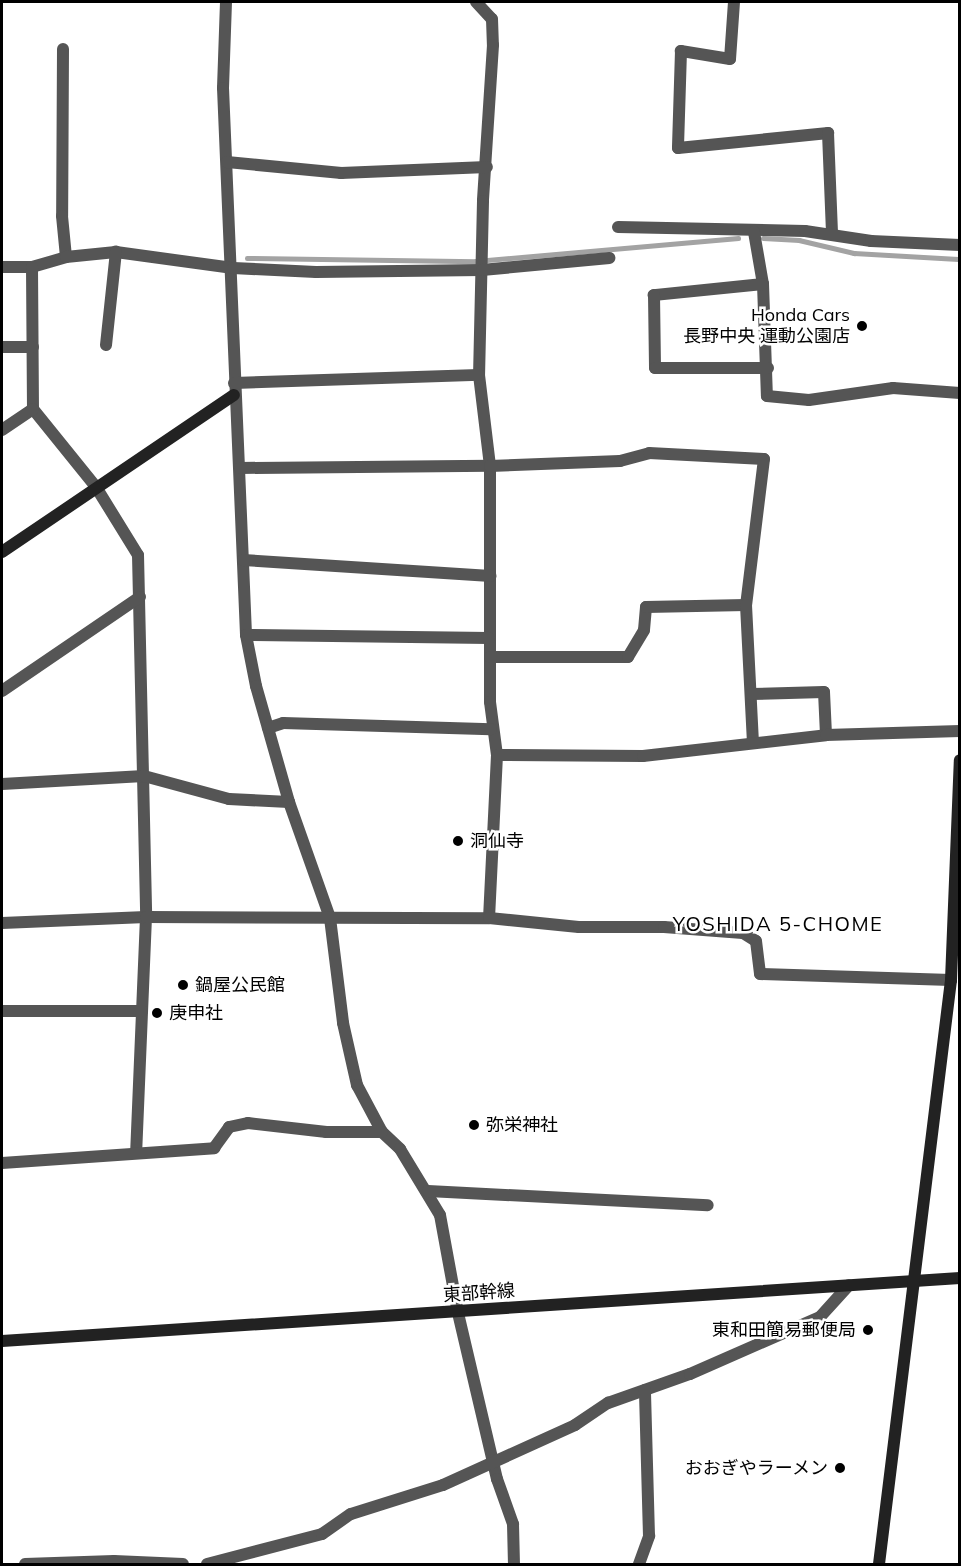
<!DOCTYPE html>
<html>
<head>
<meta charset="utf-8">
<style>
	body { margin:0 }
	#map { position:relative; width:961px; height:1566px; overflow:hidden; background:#fff; font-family:Mulish,"Noto Sans JP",sans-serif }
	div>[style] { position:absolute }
	.stream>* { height:4.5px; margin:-2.25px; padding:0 2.25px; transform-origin:2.25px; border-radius:2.25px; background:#a3a3a3 }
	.street>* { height:12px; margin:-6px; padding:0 6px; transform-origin:6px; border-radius:6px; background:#555 }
	.secondary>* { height:12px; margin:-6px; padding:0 6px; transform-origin:6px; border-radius:6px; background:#222 }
	.dots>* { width:16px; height:16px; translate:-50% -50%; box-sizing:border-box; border:3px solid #fff; border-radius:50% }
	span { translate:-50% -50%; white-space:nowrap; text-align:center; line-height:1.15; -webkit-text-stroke:5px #fff; paint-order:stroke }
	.poi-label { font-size:18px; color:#000 }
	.right { translate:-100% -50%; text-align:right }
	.left { translate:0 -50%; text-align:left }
	.street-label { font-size:18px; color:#000 }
	.neighbourhood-label { font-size:20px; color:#000; letter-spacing:1.5px }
	.frame { position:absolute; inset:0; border:3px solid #000; pointer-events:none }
</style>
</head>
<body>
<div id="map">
	<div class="stream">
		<i style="left:763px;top:238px;width:36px;rotate:3deg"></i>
		<i style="left:799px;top:240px;width:57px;rotate:13.3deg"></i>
		<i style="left:854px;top:253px;width:104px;rotate:3.3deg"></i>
		<i style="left:247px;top:258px;width:229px;rotate:0.8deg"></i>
		<i style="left:476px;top:261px;width:263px;rotate:-5deg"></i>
	</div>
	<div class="street">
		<i style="left:226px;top:2px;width:86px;rotate:92deg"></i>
		<i style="left:223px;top:88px;width:547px;rotate:87.59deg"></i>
		<i style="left:246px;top:635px;width:52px;rotate:78.9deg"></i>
		<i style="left:256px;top:686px;width:121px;rotate:74.1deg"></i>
		<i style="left:289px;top:802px;width:123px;rotate:70.5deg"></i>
		<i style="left:330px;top:918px;width:106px;rotate:82.9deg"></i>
		<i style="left:343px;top:1023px;width:64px;rotate:77.3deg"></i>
		<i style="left:357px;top:1085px;width:53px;rotate:62deg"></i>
		<i style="left:382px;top:1132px;width:25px;rotate:43deg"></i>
		<i style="left:400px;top:1149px;width:77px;rotate:58.8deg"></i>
		<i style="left:440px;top:1215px;width:100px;rotate:79.6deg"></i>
		<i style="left:458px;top:1313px;width:171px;rotate:76.8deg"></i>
		<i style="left:497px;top:1479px;width:48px;rotate:70.4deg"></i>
		<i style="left:513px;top:1524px;width:40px;rotate:88.6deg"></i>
		<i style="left:476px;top:2px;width:23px;rotate:47deg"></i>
		<i style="left:492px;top:19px;width:26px;rotate:88deg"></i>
		<i style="left:493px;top:45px;width:156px;rotate:93.7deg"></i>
		<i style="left:483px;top:201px;width:174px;rotate:91.3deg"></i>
		<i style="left:479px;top:375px;width:92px;rotate:83.1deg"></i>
		<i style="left:490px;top:466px;width:236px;rotate:90deg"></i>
		<i style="left:490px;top:702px;width:53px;rotate:82.5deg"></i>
		<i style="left:497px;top:755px;width:163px;rotate:92.8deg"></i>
		<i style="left:734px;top:2px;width:57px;rotate:94deg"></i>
		<i style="left:730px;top:59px;width:50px;rotate:-170.7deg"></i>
		<i style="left:681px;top:51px;width:97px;rotate:91.8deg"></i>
		<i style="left:678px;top:148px;width:151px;rotate:-5.7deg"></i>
		<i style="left:828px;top:133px;width:101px;rotate:87.7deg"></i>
		<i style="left:63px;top:49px;width:167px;rotate:90.3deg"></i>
		<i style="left:62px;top:216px;width:41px;rotate:84.4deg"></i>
		<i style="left:227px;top:162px;width:115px;rotate:5.5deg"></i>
		<i style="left:341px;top:173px;width:146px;rotate:-2.4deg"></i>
		<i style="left:618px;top:227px;width:187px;rotate:1.2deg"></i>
		<i style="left:805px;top:231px;width:67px;rotate:8.6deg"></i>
		<i style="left:871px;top:241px;width:89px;rotate:2.6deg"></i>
		<i style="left:754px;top:232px;width:53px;rotate:80.2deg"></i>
		<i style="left:763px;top:284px;width:112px;rotate:88deg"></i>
		<i style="left:767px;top:396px;width:42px;rotate:5.4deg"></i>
		<i style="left:809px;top:400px;width:85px;rotate:-8.1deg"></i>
		<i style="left:893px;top:388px;width:67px;rotate:4.3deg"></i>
		<i style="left:2px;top:267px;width:30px"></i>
		<i style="left:32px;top:267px;width:35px;rotate:-16deg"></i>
		<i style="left:66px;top:257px;width:50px;rotate:-5.7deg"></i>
		<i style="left:116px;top:252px;width:118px;rotate:7.8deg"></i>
		<i style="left:233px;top:268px;width:83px;rotate:2.8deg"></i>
		<i style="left:316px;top:272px;width:166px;rotate:-0.7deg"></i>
		<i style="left:482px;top:270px;width:128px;rotate:-5.4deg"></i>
		<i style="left:32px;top:267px;width:142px;rotate:89.6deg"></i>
		<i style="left:33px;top:409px;width:100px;rotate:51.1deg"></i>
		<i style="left:96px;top:487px;width:80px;rotate:58.3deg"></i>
		<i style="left:138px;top:555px;width:362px;rotate:88.7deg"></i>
		<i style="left:146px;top:917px;width:236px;rotate:92.4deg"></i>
		<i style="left:763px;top:284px;width:110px;rotate:174.2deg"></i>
		<i style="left:654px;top:295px;width:73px;rotate:89.2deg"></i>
		<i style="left:655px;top:368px;width:113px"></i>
		<i style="left:106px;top:345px;width:94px;rotate:-83.9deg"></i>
		<i style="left:2px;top:347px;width:31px"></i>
		<i style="left:234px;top:383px;width:245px;rotate:-1.9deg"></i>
		<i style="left:2px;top:430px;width:37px;rotate:-34deg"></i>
		<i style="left:240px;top:468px;width:250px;rotate:-0.5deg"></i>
		<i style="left:490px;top:466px;width:130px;rotate:-2.2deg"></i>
		<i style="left:620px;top:461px;width:30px;rotate:-15deg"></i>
		<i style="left:649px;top:453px;width:115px;rotate:3deg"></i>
		<i style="left:764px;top:459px;width:147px;rotate:97deg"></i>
		<i style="left:243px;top:560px;width:248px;rotate:3.7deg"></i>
		<i style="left:246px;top:635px;width:243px;rotate:0.7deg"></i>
		<i style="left:490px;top:657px;width:138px"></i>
		<i style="left:628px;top:657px;width:31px;rotate:-59deg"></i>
		<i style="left:644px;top:630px;width:23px;rotate:-85deg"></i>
		<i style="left:646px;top:607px;width:100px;rotate:-1.1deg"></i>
		<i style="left:746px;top:605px;width:136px;rotate:87.1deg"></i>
		<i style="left:2px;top:691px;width:167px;rotate:-34.3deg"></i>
		<i style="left:751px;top:694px;width:73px;rotate:-1.6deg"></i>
		<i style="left:824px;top:692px;width:43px;rotate:87.3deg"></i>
		<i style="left:268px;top:728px;width:16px;rotate:-18deg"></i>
		<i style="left:283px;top:723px;width:208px;rotate:1.7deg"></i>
		<i style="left:497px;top:755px;width:146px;rotate:0.4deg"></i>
		<i style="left:643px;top:756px;width:184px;rotate:-6.5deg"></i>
		<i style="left:826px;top:735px;width:134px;rotate:-1.7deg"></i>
		<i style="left:2px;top:784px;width:142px;rotate:-3.2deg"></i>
		<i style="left:144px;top:776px;width:88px;rotate:15.1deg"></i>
		<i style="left:229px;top:799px;width:60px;rotate:2.9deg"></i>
		<i style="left:2px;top:923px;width:144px;rotate:-2.4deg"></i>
		<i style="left:146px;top:917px;width:343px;rotate:0.2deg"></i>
		<i style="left:489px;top:918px;width:90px;rotate:5.7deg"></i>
		<i style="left:579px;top:927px;width:85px"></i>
		<i style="left:664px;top:927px;width:79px;rotate:4.3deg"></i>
		<i style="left:743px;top:933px;width:15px;rotate:32deg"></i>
		<i style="left:756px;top:941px;width:33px;rotate:83deg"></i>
		<i style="left:760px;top:974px;width:191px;rotate:1.8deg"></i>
		<i style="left:2px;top:1011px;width:140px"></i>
		<i style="left:2px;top:1163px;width:213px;rotate:-4deg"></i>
		<i style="left:214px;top:1148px;width:26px;rotate:-54deg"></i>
		<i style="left:229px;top:1127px;width:19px;rotate:-12deg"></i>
		<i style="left:248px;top:1123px;width:79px;rotate:6.6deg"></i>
		<i style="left:326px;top:1132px;width:56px"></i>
		<i style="left:428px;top:1191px;width:280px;rotate:2.9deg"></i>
		<i style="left:25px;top:1564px;width:89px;rotate:-1.9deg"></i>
		<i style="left:114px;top:1561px;width:69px;rotate:2.5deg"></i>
		<i style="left:207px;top:1564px;width:119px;rotate:-14.6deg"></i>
		<i style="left:322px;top:1534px;width:35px;rotate:-35deg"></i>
		<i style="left:351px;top:1514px;width:96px;rotate:-17.5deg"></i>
		<i style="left:443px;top:1485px;width:145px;rotate:-24.4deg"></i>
		<i style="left:575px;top:1425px;width:40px;rotate:-34deg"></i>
		<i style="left:608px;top:1403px;width:87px;rotate:-19.5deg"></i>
		<i style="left:690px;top:1374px;width:142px;rotate:-23.7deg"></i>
		<i style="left:820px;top:1317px;width:43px;rotate:-47.8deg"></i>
		<i style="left:639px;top:1564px;width:30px;rotate:-70deg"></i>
		<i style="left:649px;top:1536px;width:146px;rotate:-91.6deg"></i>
	</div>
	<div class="secondary">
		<i style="left:2px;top:552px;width:280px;rotate:-34.1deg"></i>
		<i style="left:2px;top:1341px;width:960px;rotate:-3.76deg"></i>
		<i style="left:879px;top:1564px;width:588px;rotate:-82.97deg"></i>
		<i style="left:951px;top:980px;width:220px;rotate:-87.7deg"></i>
	</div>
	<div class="dots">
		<i style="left:862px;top:326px;background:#000"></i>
		<i style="left:458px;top:841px;background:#000"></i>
		<i style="left:183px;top:985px;background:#000"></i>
		<i style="left:157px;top:1013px;background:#000"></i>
		<i style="left:474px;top:1125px;background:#000"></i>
		<i style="left:868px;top:1330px;background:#000"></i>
		<i style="left:840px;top:1468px;background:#000"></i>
	</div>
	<div class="poi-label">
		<span class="right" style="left:850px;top:326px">Honda Cars<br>長野中央 運動公園店</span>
		<span class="left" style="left:470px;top:841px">洞仙寺</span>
		<span class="left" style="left:195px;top:985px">鍋屋公民館</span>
		<span class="left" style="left:169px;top:1013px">庚申社</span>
		<span class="left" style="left:486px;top:1125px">弥栄神社</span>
		<span class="right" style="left:856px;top:1330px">東和田簡易郵便局</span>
		<span class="right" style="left:828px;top:1468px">おおぎやラーメン</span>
	</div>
	<div class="street-label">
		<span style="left:479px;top:1293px;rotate:-4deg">東部幹線</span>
	</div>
	<div class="neighbourhood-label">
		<span style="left:778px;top:923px">YOSHIDA 5-CHOME</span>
	</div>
	<div class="frame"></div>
</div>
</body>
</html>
